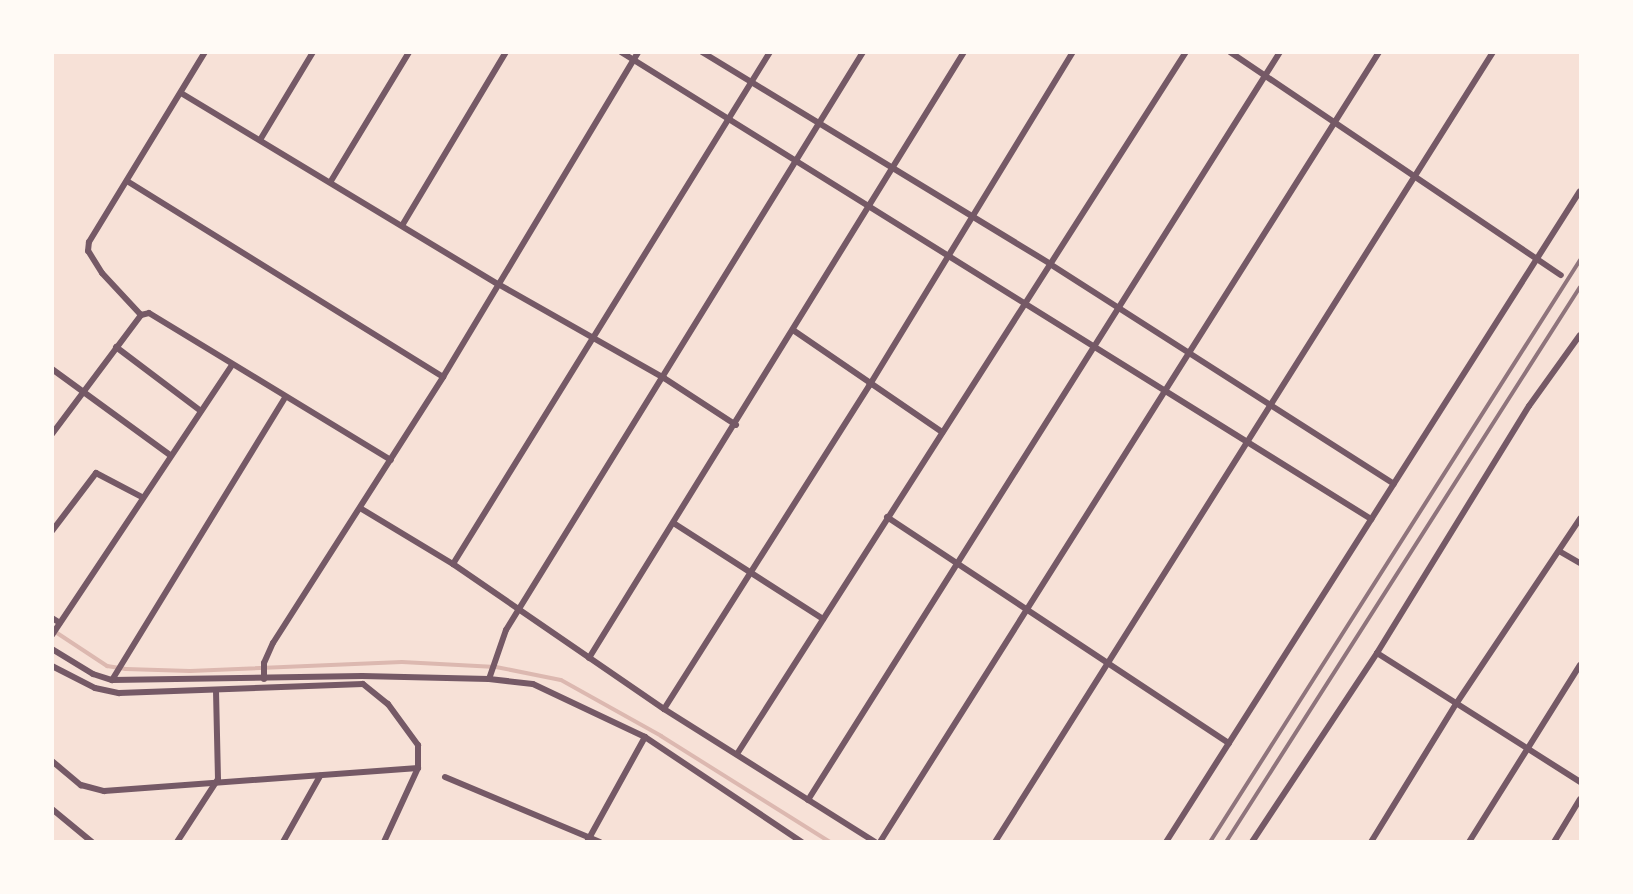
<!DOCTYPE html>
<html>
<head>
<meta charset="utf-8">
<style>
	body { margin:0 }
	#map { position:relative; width:1633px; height:894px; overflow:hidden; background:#f7e1d7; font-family:"Space Grotesk",sans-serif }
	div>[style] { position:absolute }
	.stream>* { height:4px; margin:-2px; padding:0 2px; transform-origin:2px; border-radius:2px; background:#dcb8b0 }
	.minor>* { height:6px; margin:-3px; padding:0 3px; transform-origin:3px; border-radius:3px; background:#755966 }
	.rail>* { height:4px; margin:-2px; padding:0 2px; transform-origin:2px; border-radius:2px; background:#8f747c }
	span { translate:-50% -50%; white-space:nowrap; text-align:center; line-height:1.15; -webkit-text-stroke:5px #fffaf5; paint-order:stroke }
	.frame { position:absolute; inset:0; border:54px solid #fffaf5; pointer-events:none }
</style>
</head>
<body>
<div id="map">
	<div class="stream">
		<i style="left:54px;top:631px;width:64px;rotate:33.4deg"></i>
		<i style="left:107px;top:666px;width:19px;rotate:9deg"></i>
		<i style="left:126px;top:669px;width:64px;rotate:1.8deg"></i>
		<i style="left:190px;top:671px;width:212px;rotate:-2.4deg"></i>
		<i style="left:402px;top:662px;width:94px;rotate:3deg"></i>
		<i style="left:496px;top:667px;width:66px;rotate:11.3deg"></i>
		<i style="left:561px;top:680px;width:115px;rotate:29.2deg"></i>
		<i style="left:661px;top:736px;width:199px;rotate:32.1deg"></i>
	</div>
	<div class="minor">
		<i style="left:621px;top:52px;width:884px;rotate:31.91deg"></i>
		<i style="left:702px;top:52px;width:407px;rotate:31.3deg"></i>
		<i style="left:1050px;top:264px;width:408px;rotate:32.6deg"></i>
		<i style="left:1230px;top:52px;width:399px;rotate:34deg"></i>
		<i style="left:181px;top:93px;width:370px;rotate:31.1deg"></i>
		<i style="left:498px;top:284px;width:191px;rotate:29.5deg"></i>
		<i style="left:664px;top:378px;width:86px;rotate:33.1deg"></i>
		<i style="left:260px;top:140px;width:103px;rotate:-58.9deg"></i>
		<i style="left:127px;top:181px;width:372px;rotate:31.8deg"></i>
		<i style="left:331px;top:181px;width:151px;rotate:-58.8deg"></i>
		<i style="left:403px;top:224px;width:200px;rotate:-59.1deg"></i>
		<i style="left:141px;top:315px;width:57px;rotate:-132.9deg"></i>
		<i style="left:102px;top:273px;width:26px;rotate:-122deg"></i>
		<i style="left:88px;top:251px;width:9px;rotate:-84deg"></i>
		<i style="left:89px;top:242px;width:223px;rotate:-58.6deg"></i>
		<i style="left:793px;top:330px;width:181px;rotate:34.4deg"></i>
		<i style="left:116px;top:347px;width:106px;rotate:37deg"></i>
		<i style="left:52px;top:369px;width:146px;rotate:36.1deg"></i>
		<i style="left:52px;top:434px;width:149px;rotate:-53.2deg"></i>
		<i style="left:141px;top:315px;width:8px;rotate:-14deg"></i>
		<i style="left:149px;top:313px;width:283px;rotate:31.3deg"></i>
		<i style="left:360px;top:508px;width:109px;rotate:31.1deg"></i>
		<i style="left:453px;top:564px;width:256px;rotate:34.5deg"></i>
		<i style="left:664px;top:709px;width:249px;rotate:32.2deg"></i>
		<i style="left:887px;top:517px;width:410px;rotate:33.5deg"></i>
		<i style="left:675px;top:524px;width:176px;rotate:32.7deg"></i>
		<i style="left:52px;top:531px;width:73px;rotate:-52.8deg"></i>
		<i style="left:96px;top:473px;width:52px;rotate:27.6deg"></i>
		<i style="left:1559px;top:551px;width:24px;rotate:30deg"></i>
		<i style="left:453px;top:564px;width:602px;rotate:-58.24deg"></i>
		<i style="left:52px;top:618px;width:9px;rotate:32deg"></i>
		<i style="left:52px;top:635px;width:324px;rotate:-56.3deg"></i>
		<i style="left:52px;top:649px;width:48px;rotate:31.4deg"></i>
		<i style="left:93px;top:674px;width:20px;rotate:18deg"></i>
		<i style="left:112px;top:680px;width:250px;rotate:-0.9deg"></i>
		<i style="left:362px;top:676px;width:127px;rotate:1.4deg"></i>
		<i style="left:489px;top:679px;width:44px;rotate:6.5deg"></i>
		<i style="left:533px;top:684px;width:124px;rotate:25.3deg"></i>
		<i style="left:645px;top:737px;width:189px;rotate:33.8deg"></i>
		<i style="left:1377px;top:653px;width:241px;rotate:32.4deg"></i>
		<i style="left:589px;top:658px;width:713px;rotate:-58.25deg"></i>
		<i style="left:52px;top:666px;width:48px;rotate:27.1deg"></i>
		<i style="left:95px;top:688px;width:25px;rotate:12deg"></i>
		<i style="left:119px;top:693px;width:244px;rotate:-2.1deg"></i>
		<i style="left:363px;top:684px;width:32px;rotate:39deg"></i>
		<i style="left:388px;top:704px;width:51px;rotate:53.8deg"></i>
		<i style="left:418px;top:745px;width:23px;rotate:90deg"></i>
		<i style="left:418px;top:768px;width:81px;rotate:114.7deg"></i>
		<i style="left:264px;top:679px;width:16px;rotate:-90deg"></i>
		<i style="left:264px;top:663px;width:22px;rotate:-66deg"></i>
		<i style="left:273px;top:643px;width:316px;rotate:-57.4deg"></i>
		<i style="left:443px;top:377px;width:379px;rotate:-59deg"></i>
		<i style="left:489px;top:679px;width:52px;rotate:-70.9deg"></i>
		<i style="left:506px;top:630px;width:679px;rotate:-58.3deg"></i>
		<i style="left:112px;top:680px;width:331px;rotate:-58.5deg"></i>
		<i style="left:664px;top:709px;width:383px;rotate:-57.6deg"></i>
		<i style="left:869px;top:386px;width:391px;rotate:-58.6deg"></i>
		<i style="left:737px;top:754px;width:833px;rotate:-57.4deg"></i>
		<i style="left:52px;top:761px;width:38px;rotate:40deg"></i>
		<i style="left:81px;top:785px;width:24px;rotate:15deg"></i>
		<i style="left:104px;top:791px;width:315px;rotate:-4.2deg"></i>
		<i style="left:445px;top:777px;width:168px;rotate:22.8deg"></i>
		<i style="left:808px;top:800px;width:884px;rotate:-57.75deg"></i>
		<i style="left:52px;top:809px;width:52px;rotate:39.5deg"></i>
		<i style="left:177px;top:842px;width:75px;rotate:-56.9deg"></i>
		<i style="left:218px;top:779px;width:88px;rotate:-91.3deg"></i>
		<i style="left:283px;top:842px;width:76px;rotate:-60.7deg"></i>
		<i style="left:587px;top:842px;width:120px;rotate:-61.1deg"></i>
		<i style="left:880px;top:842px;width:934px;rotate:-57.72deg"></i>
		<i style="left:995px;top:842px;width:934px;rotate:-57.77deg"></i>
		<i style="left:1166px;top:842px;width:771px;rotate:-57.55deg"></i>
		<i style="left:1252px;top:842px;width:227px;rotate:-56.5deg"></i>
		<i style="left:1377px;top:653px;width:290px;rotate:-58.4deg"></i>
		<i style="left:1529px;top:406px;width:87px;rotate:-54.3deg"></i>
		<i style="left:1371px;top:842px;width:162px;rotate:-58.4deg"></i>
		<i style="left:1456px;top:704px;width:223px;rotate:-56.2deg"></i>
		<i style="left:1469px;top:842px;width:209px;rotate:-57.9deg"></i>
		<i style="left:1554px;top:842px;width:50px;rotate:-58.8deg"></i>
	</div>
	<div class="rail">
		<i style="left:1210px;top:842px;width:690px;rotate:-57.55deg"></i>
		<i style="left:1226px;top:842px;width:658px;rotate:-57.47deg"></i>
	</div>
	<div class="frame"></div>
</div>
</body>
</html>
